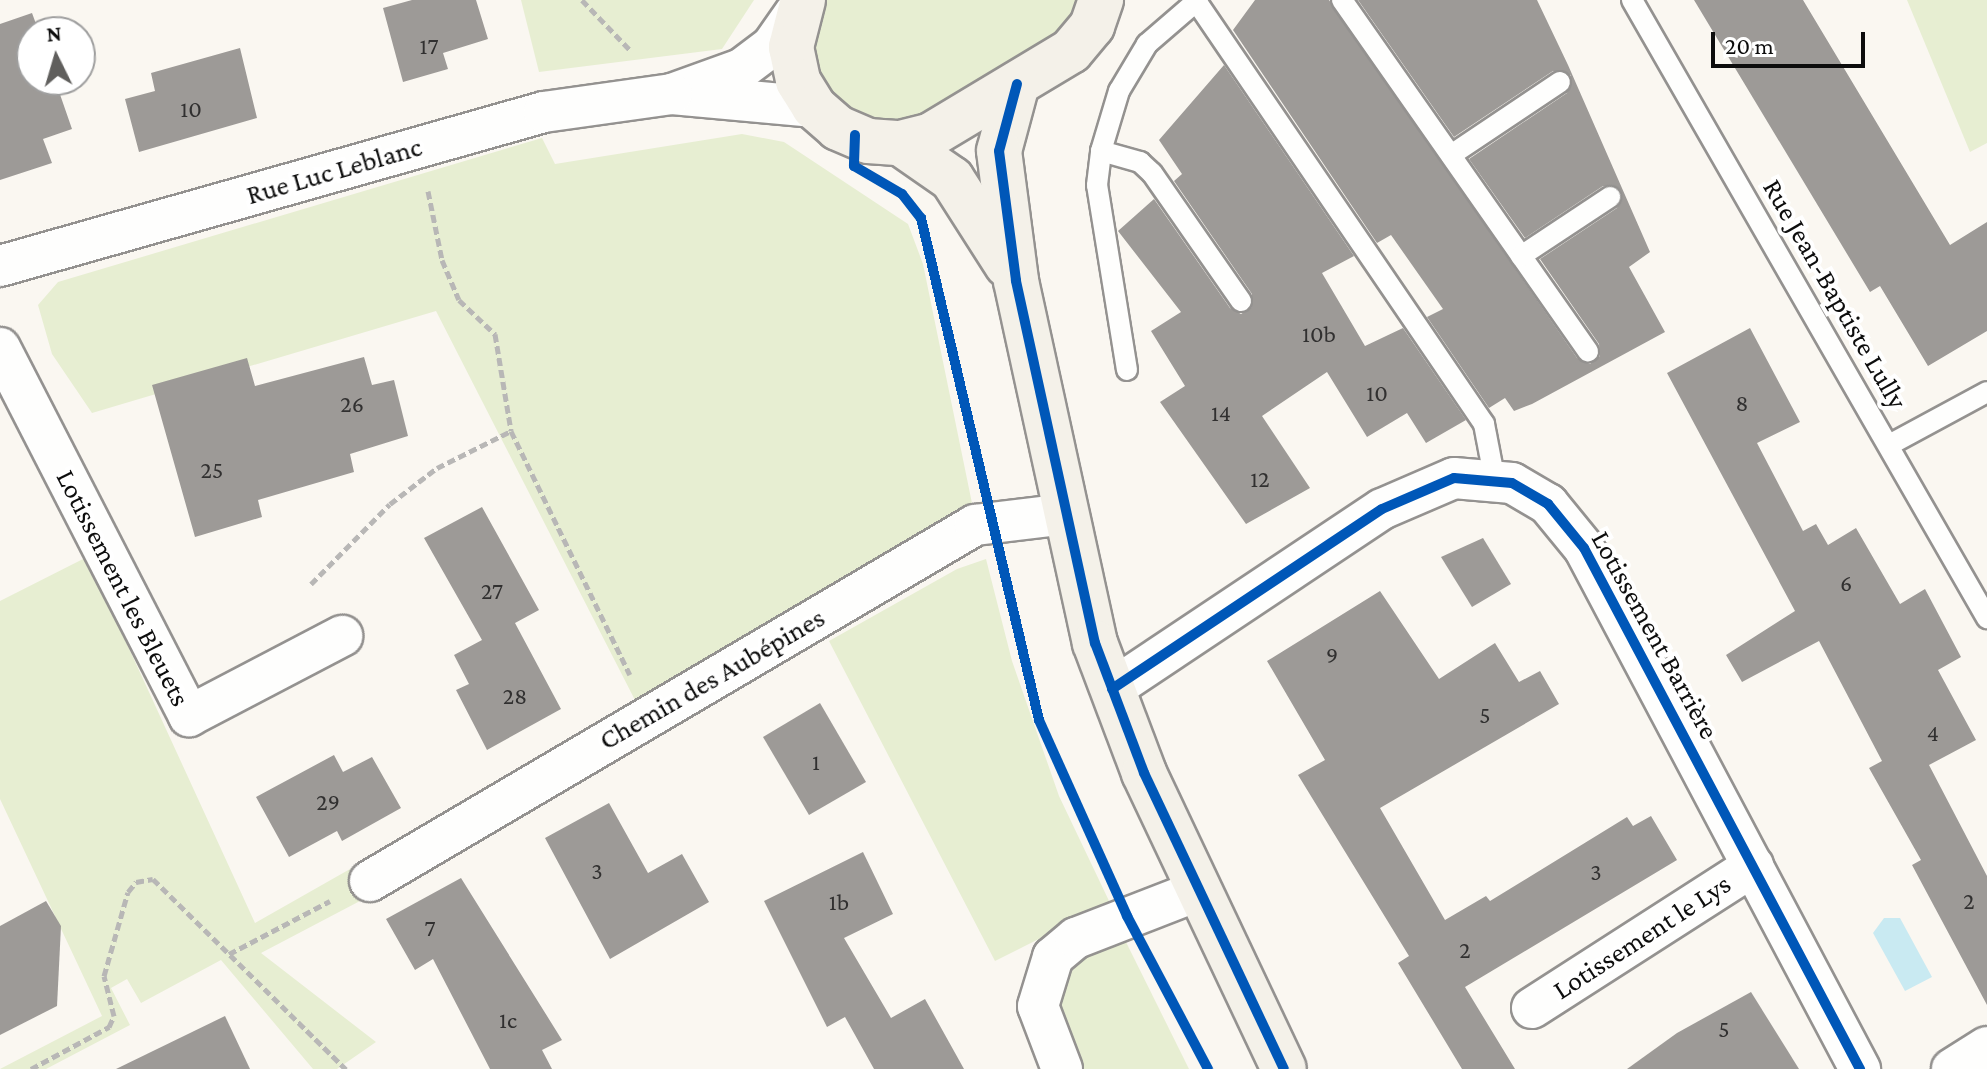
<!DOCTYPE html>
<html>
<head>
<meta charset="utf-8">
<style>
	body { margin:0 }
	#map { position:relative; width:1987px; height:1069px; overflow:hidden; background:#faf7f1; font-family:"Crimson Pro",serif }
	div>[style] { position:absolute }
	.green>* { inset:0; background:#e7eed2 }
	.water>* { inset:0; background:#c9eaf2 }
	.building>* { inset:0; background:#9d9a97 }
	.path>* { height:5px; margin-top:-2.5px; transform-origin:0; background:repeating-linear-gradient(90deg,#b8b7b6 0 8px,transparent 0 12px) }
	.roads { filter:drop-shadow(2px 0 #949290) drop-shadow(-2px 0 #949290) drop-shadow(0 2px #949290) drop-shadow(0 -2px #949290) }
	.lane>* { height:20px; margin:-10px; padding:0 10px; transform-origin:10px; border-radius:10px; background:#fefefd }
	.street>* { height:40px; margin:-20px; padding:0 20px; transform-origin:20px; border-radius:20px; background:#fefefd }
	.secondary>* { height:44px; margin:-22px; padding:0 22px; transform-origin:22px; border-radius:22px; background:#f4f1e9 }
	.cycleway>* { height:10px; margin:-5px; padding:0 5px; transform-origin:5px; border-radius:5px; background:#0057b8 }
	span { translate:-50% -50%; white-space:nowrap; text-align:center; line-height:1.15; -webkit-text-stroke:8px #fff; paint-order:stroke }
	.number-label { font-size:24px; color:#313030 }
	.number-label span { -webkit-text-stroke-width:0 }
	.street-label { font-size:28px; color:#0d0d0d }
	.north { position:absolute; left:16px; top:16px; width:80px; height:80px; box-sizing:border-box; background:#fff; border:2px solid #9e9e9e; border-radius:50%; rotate:355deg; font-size:22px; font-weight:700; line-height:32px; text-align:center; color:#0d0d0d }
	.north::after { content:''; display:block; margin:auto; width:28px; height:36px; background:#605f5d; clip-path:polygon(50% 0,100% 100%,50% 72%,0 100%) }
	.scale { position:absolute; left:1711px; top:32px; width:154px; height:36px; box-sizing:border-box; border:4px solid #0d0d0d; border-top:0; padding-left:10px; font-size:24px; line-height:28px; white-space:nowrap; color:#0d0d0d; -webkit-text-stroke:6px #fff; paint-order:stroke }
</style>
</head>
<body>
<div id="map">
	<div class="green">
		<i style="clip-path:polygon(521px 0,754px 0,722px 49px,539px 72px)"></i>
		<i style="clip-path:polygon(822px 0,1084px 0,1075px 25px,949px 117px,862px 125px,813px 78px,813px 17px)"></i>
		<i style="clip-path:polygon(1907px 0,1987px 0,1987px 143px,1970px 152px)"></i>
		<i style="clip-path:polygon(742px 134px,784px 142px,908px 224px,923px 264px,974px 513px,910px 540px,637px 704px,436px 311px,92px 413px,52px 354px,38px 305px,58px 282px,542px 138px,555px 164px)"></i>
		<i style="clip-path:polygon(87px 557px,255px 923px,380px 852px,398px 881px,261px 953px,376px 1042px,337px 1069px,313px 1069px,221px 960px,141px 1003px,127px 979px,111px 988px,130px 1025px,46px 1069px,0 1069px,102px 1016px,0 799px,0 601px)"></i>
		<i style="clip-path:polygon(986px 559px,1012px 661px,1059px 796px,1110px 903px,995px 961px,829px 641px,957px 569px)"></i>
		<i style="clip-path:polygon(1124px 938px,1189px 1069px,1078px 1069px,1056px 1014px,1059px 987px,1084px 955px)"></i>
	</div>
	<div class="water">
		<i style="clip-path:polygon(1884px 918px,1900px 918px,1932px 977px,1905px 991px,1873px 933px)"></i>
	</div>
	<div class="building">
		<i style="clip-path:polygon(412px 0,476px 0,488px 39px,443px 53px,448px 69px,403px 82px,383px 8px)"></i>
		<i style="clip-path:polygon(1255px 0,1329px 0,1577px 358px,1590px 364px,1600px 356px,1599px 344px,1540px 259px,1617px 208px,1621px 191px,1603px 186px,1525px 238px,1469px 159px,1567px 93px,1571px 75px,1553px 71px,1454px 137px,1358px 0,1537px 0,1568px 65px,1650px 252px,1629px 267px,1665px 332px,1532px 404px,1514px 411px,1505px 398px,1489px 408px,1427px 317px,1443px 309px,1391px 235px,1377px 243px,1233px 30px)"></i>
		<i style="clip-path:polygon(1694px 0,1803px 0,1950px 245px,1987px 222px,1987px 331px,1928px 366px,1880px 286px,1870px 292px)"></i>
		<i style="clip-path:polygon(32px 13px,39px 32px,32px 32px,32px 80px,55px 80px,72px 129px,43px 139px,52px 163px,0 180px,0 24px)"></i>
		<i style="clip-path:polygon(240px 48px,257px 118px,139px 152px,125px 99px,155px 91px,151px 73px)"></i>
		<i style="clip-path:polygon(1224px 65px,1354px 256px,1322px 273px,1365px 346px,1403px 328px,1466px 420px,1426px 443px,1407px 413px,1367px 437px,1327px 372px,1262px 416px,1310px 488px,1246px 524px,1160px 402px,1185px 386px,1151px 331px,1181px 312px,1118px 231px,1154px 199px,1230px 308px,1241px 314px,1252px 307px,1252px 294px,1174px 181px,1182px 174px,1159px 140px)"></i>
		<i style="clip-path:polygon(1750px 328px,1800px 422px,1757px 443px,1803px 531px,1816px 524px,1828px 545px,1856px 528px,1900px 604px,1925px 589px,1961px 657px,1938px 670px,1976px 740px,1929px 765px,1987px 876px,1987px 1005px,1912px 865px,1921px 860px,1869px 768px,1882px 761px,1819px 641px,1742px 682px,1726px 655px,1795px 611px,1667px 373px)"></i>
		<i style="clip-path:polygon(364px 357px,372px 385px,394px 380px,408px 436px,350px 454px,354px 472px,258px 500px,262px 517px,195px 537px,152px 385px,247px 358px,255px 386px)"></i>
		<i style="clip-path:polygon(482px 507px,539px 610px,515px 623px,561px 709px,487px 750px,456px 690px,469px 684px,454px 655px,482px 640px,424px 538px)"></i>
		<i style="clip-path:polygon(1483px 538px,1511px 584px,1472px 607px,1441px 557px)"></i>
		<i style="clip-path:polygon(1380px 591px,1439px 679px,1495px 643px,1519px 682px,1540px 671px,1559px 704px,1380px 808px,1445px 920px,1486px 896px,1490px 901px,1627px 817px,1633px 826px,1651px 816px,1677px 860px,1465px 987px,1515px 1069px,1462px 1069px,1398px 963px,1409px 956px,1298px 775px,1325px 760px,1267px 661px)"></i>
		<i style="clip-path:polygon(820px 703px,866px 782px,809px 815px,763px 737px)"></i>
		<i style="clip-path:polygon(334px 755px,343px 772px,372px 757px,401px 808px,342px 841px,337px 831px,289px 857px,256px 797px)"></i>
		<i style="clip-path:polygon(609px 803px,648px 873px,682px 854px,709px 902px,610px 959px,545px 838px)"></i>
		<i style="clip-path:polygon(863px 852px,893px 914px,844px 938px,891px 1018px,925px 999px,964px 1069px,874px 1069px,845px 1017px,827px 1027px,764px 901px)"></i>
		<i style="clip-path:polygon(461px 878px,562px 1040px,542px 1050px,552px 1069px,490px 1069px,433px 959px,415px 970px,386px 919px)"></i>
		<i style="clip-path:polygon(46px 901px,61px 926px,57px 1006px,0 1035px,0 926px)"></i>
		<i style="clip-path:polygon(1751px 992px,1799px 1069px,1627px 1069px,1677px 1033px)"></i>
		<i style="clip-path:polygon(225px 1016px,250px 1069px,116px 1069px)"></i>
	</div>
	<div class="path">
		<i style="left:582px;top:0;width:71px;rotate:46.1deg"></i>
		<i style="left:428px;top:191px;width:70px;rotate:78.5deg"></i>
		<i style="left:442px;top:260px;width:43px;rotate:67deg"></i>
		<i style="left:459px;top:300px;width:50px;rotate:43.4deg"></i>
		<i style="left:495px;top:334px;width:98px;rotate:80.6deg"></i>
		<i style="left:511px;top:431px;width:271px;rotate:64deg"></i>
		<i style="left:311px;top:584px;width:112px;rotate:-45.4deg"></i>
		<i style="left:390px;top:504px;width:59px;rotate:-37.5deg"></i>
		<i style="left:437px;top:468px;width:83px;rotate:-26.6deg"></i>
		<i style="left:229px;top:954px;width:114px;rotate:-27.7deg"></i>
		<i style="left:31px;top:1069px;width:89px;rotate:-28.3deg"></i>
		<i style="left:109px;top:1027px;width:12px;rotate:-66deg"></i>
		<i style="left:114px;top:1016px;width:41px;rotate:-104deg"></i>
		<i style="left:104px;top:976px;width:87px;rotate:-74.1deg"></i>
		<i style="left:128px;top:892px;width:13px;rotate:-51deg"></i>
		<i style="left:136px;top:882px;width:17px;rotate:-10deg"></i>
		<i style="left:153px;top:879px;width:271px;rotate:44.6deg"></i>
	</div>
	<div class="roads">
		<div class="lane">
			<i style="left:1342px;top:0;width:429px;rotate:55deg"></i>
			<i style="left:1632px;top:0;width:713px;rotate:60.13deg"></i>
			<i style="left:1196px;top:1px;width:512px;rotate:55.75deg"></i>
			<i style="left:1484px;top:424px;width:58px;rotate:79.1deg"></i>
			<i style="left:1101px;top:151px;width:41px;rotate:15.8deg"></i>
			<i style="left:1140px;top:162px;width:16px;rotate:43deg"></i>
			<i style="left:1152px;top:173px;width:156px;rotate:55.2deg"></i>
			<i style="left:1451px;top:155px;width:131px;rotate:-33.8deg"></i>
			<i style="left:1521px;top:256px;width:107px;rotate:-33.5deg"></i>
			<i style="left:1127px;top:370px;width:187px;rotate:-99.2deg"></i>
			<i style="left:1097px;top:185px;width:34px;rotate:-83deg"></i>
			<i style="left:1101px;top:151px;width:63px;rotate:-73.3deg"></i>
			<i style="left:1119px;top:91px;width:55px;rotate:-59.2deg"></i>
			<i style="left:1147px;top:44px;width:67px;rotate:-40.8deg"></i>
			<i style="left:1889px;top:445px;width:111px;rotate:-28.4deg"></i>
		</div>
		<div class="street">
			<i style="left:795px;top:13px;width:40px;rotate:124.9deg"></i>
			<i style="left:772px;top:46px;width:39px;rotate:143deg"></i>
			<i style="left:741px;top:69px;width:73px;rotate:160.1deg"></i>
			<i style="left:672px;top:94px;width:143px;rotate:5.2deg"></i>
			<i style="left:0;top:266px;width:565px;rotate:-15.81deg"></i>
			<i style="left:544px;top:112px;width:129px;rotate:-8deg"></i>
			<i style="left:0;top:348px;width:414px;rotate:62.8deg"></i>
			<i style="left:189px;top:716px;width:173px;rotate:-27.6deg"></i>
			<i style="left:1112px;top:689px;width:324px;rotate:-33.7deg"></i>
			<i style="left:1382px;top:509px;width:78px;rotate:-23.3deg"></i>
			<i style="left:1454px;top:478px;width:58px;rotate:4.9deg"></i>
			<i style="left:1512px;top:483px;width:42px;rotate:30.3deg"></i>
			<i style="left:1548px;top:504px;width:57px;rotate:50.7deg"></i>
			<i style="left:1584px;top:548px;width:590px;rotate:62.09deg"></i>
			<i style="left:370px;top:881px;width:702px;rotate:-30.47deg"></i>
			<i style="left:975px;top:525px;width:92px;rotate:-6.9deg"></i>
			<i style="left:1532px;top:1008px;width:263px;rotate:-32.7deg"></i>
			<i style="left:1062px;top:1069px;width:67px;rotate:-110.9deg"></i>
			<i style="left:1038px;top:1006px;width:51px;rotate:-73deg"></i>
			<i style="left:1053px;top:957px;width:30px;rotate:-40deg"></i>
			<i style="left:1076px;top:938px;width:133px;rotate:-21.2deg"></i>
			<i style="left:1952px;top:1069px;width:41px;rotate:-32.2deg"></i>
		</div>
		<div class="secondary">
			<i style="left:803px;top:0;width:49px;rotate:104.3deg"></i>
			<i style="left:791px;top:47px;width:35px;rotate:78deg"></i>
			<i style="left:798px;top:81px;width:31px;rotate:58deg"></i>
			<i style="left:814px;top:107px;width:32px;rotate:41deg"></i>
			<i style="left:838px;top:128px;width:33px;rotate:23deg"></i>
			<i style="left:868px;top:141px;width:32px;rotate:4deg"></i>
			<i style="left:900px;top:143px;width:32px;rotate:-14deg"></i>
			<i style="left:931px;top:135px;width:163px;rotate:-31deg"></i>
			<i style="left:1071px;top:51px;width:33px;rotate:-50deg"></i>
			<i style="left:1092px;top:26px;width:28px;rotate:-71deg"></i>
			<i style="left:1017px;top:84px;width:69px;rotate:105deg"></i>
			<i style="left:999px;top:151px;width:131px;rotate:82.5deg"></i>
			<i style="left:1016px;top:281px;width:371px;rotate:77.7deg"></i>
			<i style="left:1095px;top:643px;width:139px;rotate:69.3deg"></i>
			<i style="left:1144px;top:773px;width:327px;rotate:64.7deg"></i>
			<i style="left:900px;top:143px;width:63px;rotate:34.7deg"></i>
			<i style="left:952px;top:179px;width:102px;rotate:57.4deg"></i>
		</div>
	</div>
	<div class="cycleway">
		<i style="left:1017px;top:84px;width:69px;rotate:105deg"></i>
		<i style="left:999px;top:151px;width:131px;rotate:82.5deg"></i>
		<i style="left:1016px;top:281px;width:371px;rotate:77.7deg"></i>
		<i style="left:1095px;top:643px;width:139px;rotate:69.3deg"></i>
		<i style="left:1144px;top:773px;width:327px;rotate:64.7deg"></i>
		<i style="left:855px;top:135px;width:31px;rotate:92deg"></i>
		<i style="left:854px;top:166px;width:56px;rotate:30.3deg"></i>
		<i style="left:902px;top:194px;width:31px;rotate:52deg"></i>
		<i style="left:921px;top:218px;width:516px;rotate:76.77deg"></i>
		<i style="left:1039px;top:720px;width:215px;rotate:65.8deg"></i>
		<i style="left:1127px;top:916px;width:173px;rotate:62.1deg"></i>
		<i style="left:1112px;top:689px;width:324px;rotate:-33.7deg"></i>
		<i style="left:1382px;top:509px;width:78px;rotate:-23.3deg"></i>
		<i style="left:1454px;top:478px;width:58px;rotate:4.9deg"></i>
		<i style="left:1512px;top:483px;width:42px;rotate:30.3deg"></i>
		<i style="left:1548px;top:504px;width:57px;rotate:50.7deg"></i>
		<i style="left:1584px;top:548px;width:590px;rotate:62.09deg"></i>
	</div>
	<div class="number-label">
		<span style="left:429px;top:46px">17</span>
		<span style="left:191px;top:109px">10</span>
		<span style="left:1319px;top:334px">10b</span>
		<span style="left:1377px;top:393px">10</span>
		<span style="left:1742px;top:403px">8</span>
		<span style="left:352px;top:404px">26</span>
		<span style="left:1221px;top:413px">14</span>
		<span style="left:212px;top:470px">25</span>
		<span style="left:1260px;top:479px">12</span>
		<span style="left:1846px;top:583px">6</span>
		<span style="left:492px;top:591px">27</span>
		<span style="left:1332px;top:655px">9</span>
		<span style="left:515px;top:696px">28</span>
		<span style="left:1485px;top:715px">5</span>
		<span style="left:1933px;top:733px">4</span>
		<span style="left:816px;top:762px">1</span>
		<span style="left:328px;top:802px">29</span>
		<span style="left:597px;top:871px">3</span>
		<span style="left:1596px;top:872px">3</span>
		<span style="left:1969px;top:901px">2</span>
		<span style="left:839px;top:902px">1b</span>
		<span style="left:430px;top:928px">7</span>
		<span style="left:1465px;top:950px">2</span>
		<span style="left:508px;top:1020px">1c</span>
		<span style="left:1724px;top:1029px">5</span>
	</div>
	<div class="street-label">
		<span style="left:334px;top:171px;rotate:-16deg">Rue Luc Leblanc</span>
		<span style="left:1835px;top:294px;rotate:60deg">Rue Jean-Baptiste Lully</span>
		<span style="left:123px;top:588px;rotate:63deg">Lotissement les Bleuets</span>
		<span style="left:1655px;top:635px;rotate:61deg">Lotissement Barrière</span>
		<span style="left:712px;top:679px;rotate:-30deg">Chemin des Aubépines</span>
		<span style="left:1642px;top:937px;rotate:-33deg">Lotissement le Lys</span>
	</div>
	<div class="north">N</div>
	<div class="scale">20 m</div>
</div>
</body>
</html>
